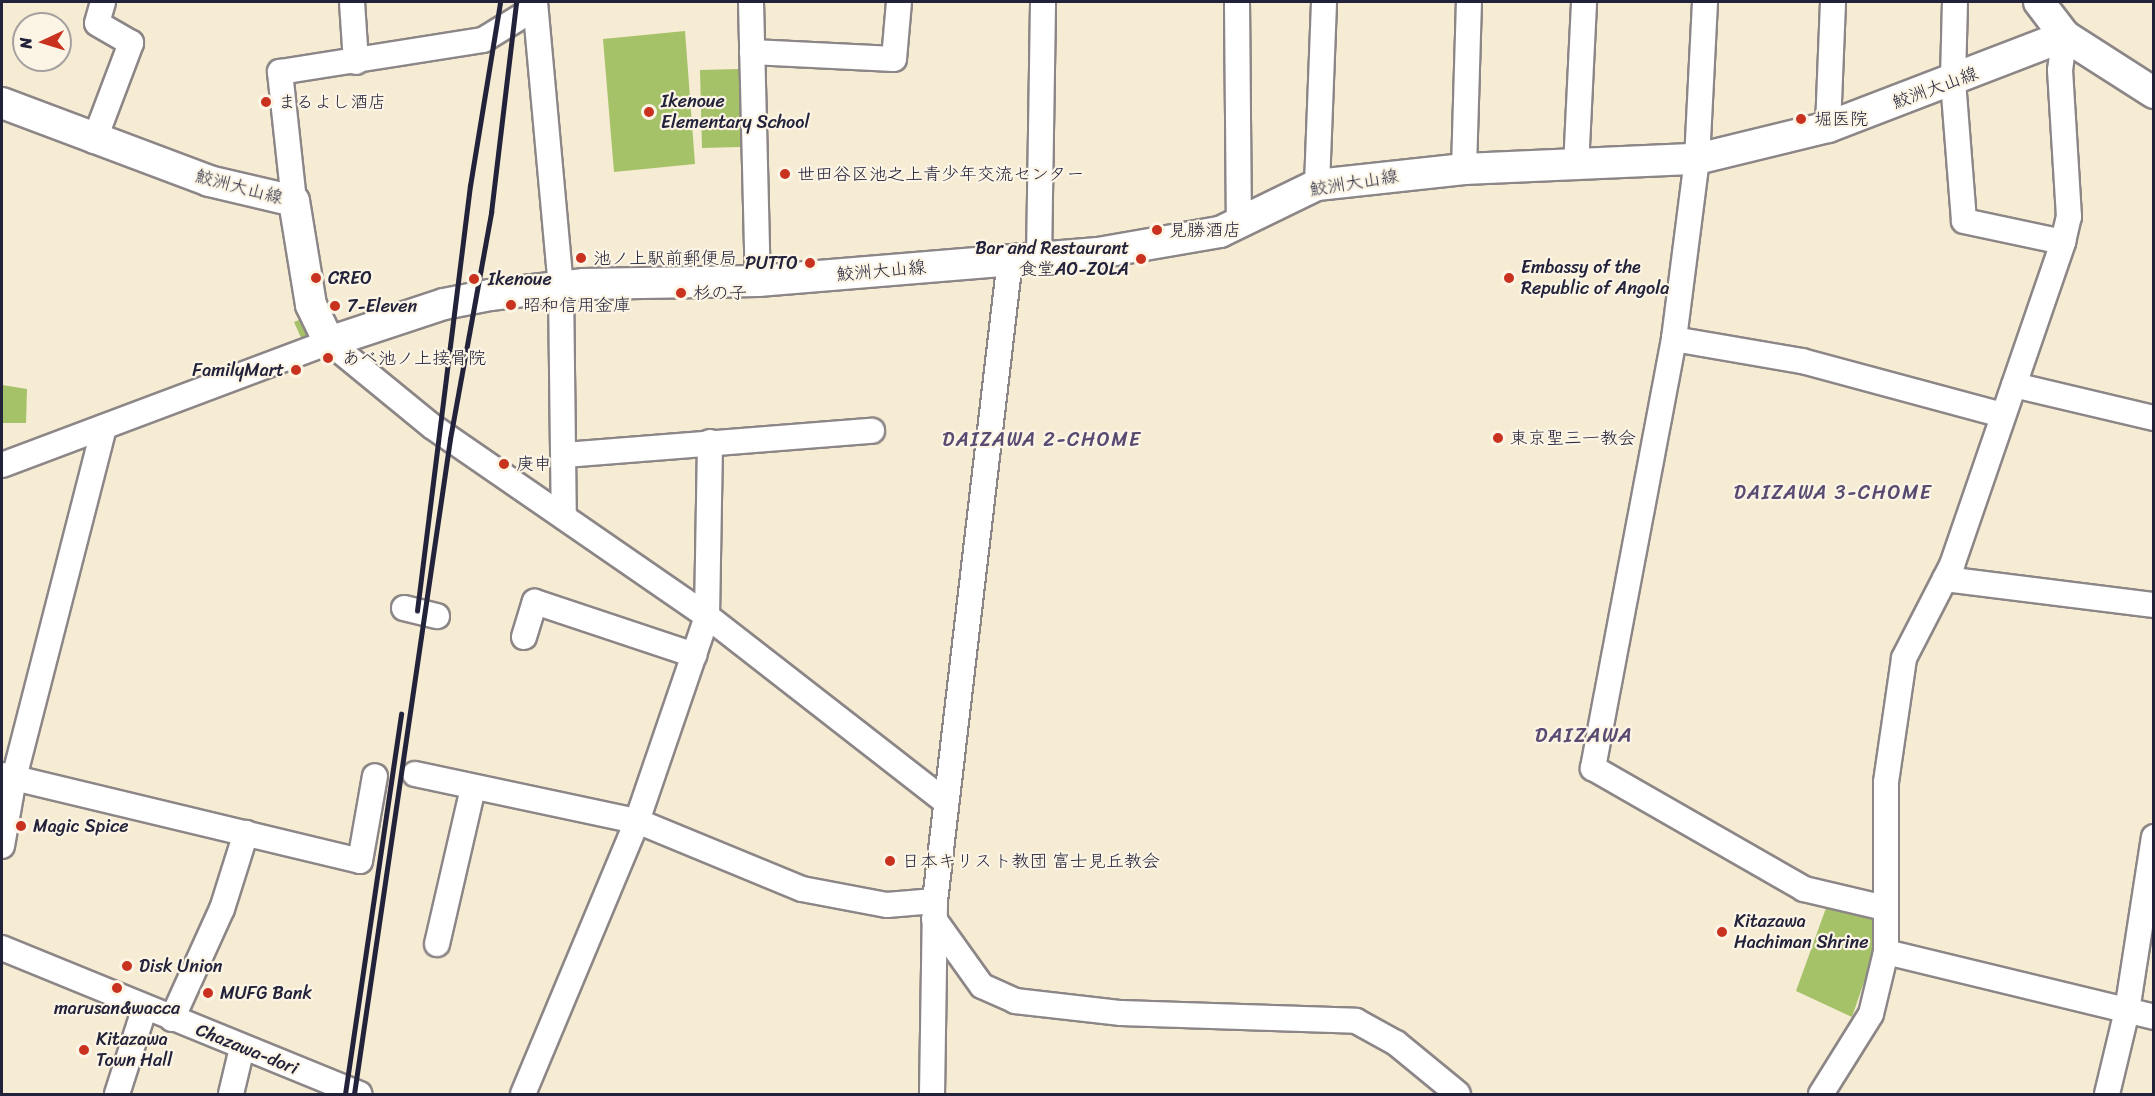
<!DOCTYPE html>
<html>
<head>
<meta charset="utf-8">
<style>
	body { margin:0 }
	#map { position:relative; width:2155px; height:1096px; overflow:hidden; background:#f6ebd3; font-family:Sriracha,"Klee One",sans-serif }
	div>[style] { position:absolute }
	.green>* { inset:0; background:#a5c269 }
	.roads { filter:drop-shadow(2px 0 #8c8687) drop-shadow(-2px 0 #8c8687) drop-shadow(0 2px #8c8687) drop-shadow(0 -2px #8c8687) }
	.minor>* { height:24px; margin:-12px; padding:0 12px; transform-origin:12px; border-radius:12px; background:#fff }
	.major>* { height:30px; margin:-15px; padding:0 15px; transform-origin:15px; border-radius:15px; background:#fff }
	.rail>* { height:4.5px; margin:-2.25px; padding:0 2.25px; transform-origin:2.25px; border-radius:2.25px; background:#22223b }
	.dots>* { width:16px; height:16px; translate:-50% -50%; box-sizing:border-box; border:3px solid #fcf5e5; border-radius:50% }
	span { translate:-50% -50%; white-space:nowrap; text-align:center; line-height:1.15; -webkit-text-stroke:4.5px #fcf5e5; paint-order:stroke }
	.street-label { font-size:18px; color:#22223b }
	.poi-label { font-size:18px; color:#22223b }
	.left { translate:0 -50%; text-align:left }
	.right { translate:-100% -50%; text-align:right }
	.neighbourhood-label { font-size:20px; color:#584b72; letter-spacing:1.5px }
	.quarter-label { font-size:21px; color:#584b72; letter-spacing:1.5px }
	.frame { position:absolute; inset:0; border:3px solid #22223b; pointer-events:none }
	.north { position:absolute; left:12px; top:12px; width:60px; height:60px; box-sizing:border-box; background:#fcf5e5; border:2px solid #a5a1a1; border-radius:50%; rotate:266deg; font-size:16px; font-weight:700; line-height:24px; text-align:center; color:#22223b }
	.north::after { content:''; display:block; margin:auto; width:21px; height:27px; background:#c8321e; clip-path:polygon(50% 0,100% 100%,50% 72%,0 100%) }
</style>
</head>
<body>
<div id="map">
	<div class="green">
		<i style="clip-path:polygon(685px 31px,695px 164px,614px 172px,603px 39px)"></i>
		<i style="clip-path:polygon(739px 69px,741px 147px,702px 148px,700px 70px)"></i>
		<i style="clip-path:polygon(304px 318px,312px 336px,302px 340px,294px 322px)"></i>
		<i style="clip-path:polygon(2px 385px,27px 389px,26px 423px,2px 423px)"></i>
		<i style="clip-path:polygon(1830px 897px,1870px 912px,1877px 921px,1877px 944px,1852px 1017px,1796px 991px)"></i>
	</div>
	<div class="roads">
		<div class="minor">
			<i style="left:352px;top:2px;width:60px;rotate:86.2deg"></i>
			<i style="left:535px;top:2px;width:286px;rotate:84.8deg"></i>
			<i style="left:561px;top:287px;width:230px;rotate:89.3deg"></i>
			<i style="left:751px;top:2px;width:279px;rotate:88.6deg"></i>
			<i style="left:1237px;top:2px;width:220px;rotate:89.5deg"></i>
			<i style="left:1705px;top:2px;width:157px;rotate:92.9deg"></i>
			<i style="left:1697px;top:159px;width:181px;rotate:97.3deg"></i>
			<i style="left:1674px;top:339px;width:437px;rotate:100.7deg"></i>
			<i style="left:1593px;top:768px;width:243px;rotate:29.8deg"></i>
			<i style="left:1804px;top:889px;width:83px;rotate:13.2deg"></i>
			<i style="left:1955px;top:2px;width:79px;rotate:91.5deg"></i>
			<i style="left:1953px;top:81px;width:140px;rotate:85.5deg"></i>
			<i style="left:1964px;top:221px;width:101px;rotate:12deg"></i>
			<i style="left:752px;top:52px;width:142px;rotate:2.8deg"></i>
			<i style="left:894px;top:59px;width:57px;rotate:-85deg"></i>
			<i style="left:1828px;top:127px;width:125px;rotate:-87.7deg"></i>
			<i style="left:94px;top:141px;width:105px;rotate:-69.3deg"></i>
			<i style="left:131px;top:43px;width:39px;rotate:-150deg"></i>
			<i style="left:97px;top:23px;width:22px;rotate:-74deg"></i>
			<i style="left:1576px;top:167px;width:165px;rotate:-87.2deg"></i>
			<i style="left:1464px;top:169px;width:167px;rotate:-88.3deg"></i>
			<i style="left:1317px;top:185px;width:183px;rotate:-87.8deg"></i>
			<i style="left:294px;top:201px;width:130px;rotate:-96.2deg"></i>
			<i style="left:280px;top:72px;width:206px;rotate:-9deg"></i>
			<i style="left:483px;top:40px;width:61px;rotate:-31.6deg"></i>
			<i style="left:1039px;top:259px;width:257px;rotate:-89.1deg"></i>
			<i style="left:1674px;top:339px;width:130px;rotate:9.8deg"></i>
			<i style="left:1802px;top:361px;width:207px;rotate:15.1deg"></i>
			<i style="left:2014px;top:385px;width:144px;rotate:13.3deg"></i>
			<i style="left:564px;top:455px;width:309px;rotate:-4.5deg"></i>
			<i style="left:2px;top:465px;width:349px;rotate:-20.6deg"></i>
			<i style="left:329px;top:342px;width:134px;rotate:39.3deg"></i>
			<i style="left:433px;top:427px;width:333px;rotate:34.6deg"></i>
			<i style="left:707px;top:616px;width:301px;rotate:37.9deg"></i>
			<i style="left:1945px;top:579px;width:211px;rotate:7.1deg"></i>
			<i style="left:404px;top:608px;width:34px;rotate:14deg"></i>
			<i style="left:524px;top:637px;width:37px;rotate:-73deg"></i>
			<i style="left:535px;top:602px;width:168px;rotate:18.4deg"></i>
			<i style="left:415px;top:774px;width:227px;rotate:12deg"></i>
			<i style="left:637px;top:821px;width:178px;rotate:22.4deg"></i>
			<i style="left:802px;top:889px;width:86px;rotate:10.7deg"></i>
			<i style="left:887px;top:905px;width:48px;rotate:-4.8deg"></i>
			<i style="left:2px;top:775px;width:368px;rotate:13.5deg"></i>
			<i style="left:360px;top:861px;width:86px;rotate:-80deg"></i>
			<i style="left:2px;top:846px;width:69px;rotate:-80deg"></i>
			<i style="left:14px;top:778px;width:362px;rotate:-75.6deg"></i>
			<i style="left:934px;top:919px;width:82px;rotate:54.4deg"></i>
			<i style="left:982px;top:986px;width:36px;rotate:24deg"></i>
			<i style="left:1015px;top:1001px;width:107px;rotate:6.5deg"></i>
			<i style="left:1121px;top:1013px;width:235px;rotate:1.9deg"></i>
			<i style="left:1356px;top:1021px;width:46px;rotate:28.8deg"></i>
			<i style="left:1396px;top:1043px;width:80px;rotate:39.4deg"></i>
			<i style="left:437px;top:944px;width:160px;rotate:-77deg"></i>
			<i style="left:2px;top:948px;width:386px;rotate:22.2deg"></i>
			<i style="left:1886px;top:952px;width:276px;rotate:13.6deg"></i>
			<i style="left:172px;top:1019px;width:121px;rotate:-65.6deg"></i>
			<i style="left:222px;top:909px;width:80px;rotate:-72.5deg"></i>
			<i style="left:117px;top:1094px;width:91px;rotate:-72.2deg"></i>
			<i style="left:231px;top:1094px;width:47px;rotate:-76.6deg"></i>
			<i style="left:523px;top:1094px;width:296px;rotate:-67.3deg"></i>
			<i style="left:637px;top:821px;width:217px;rotate:-71.1deg"></i>
			<i style="left:707px;top:616px;width:174px;rotate:-89deg"></i>
			<i style="left:932px;top:1094px;width:193px;rotate:-89.1deg"></i>
			<i style="left:935px;top:901px;width:645px;rotate:-83.33deg"></i>
			<i style="left:1821px;top:1094px;width:94px;rotate:-58deg"></i>
			<i style="left:1871px;top:1014px;width:64px;rotate:-76.4deg"></i>
			<i style="left:1886px;top:952px;width:170px;rotate:-90deg"></i>
			<i style="left:1886px;top:782px;width:125px;rotate:-81.7deg"></i>
			<i style="left:1904px;top:658px;width:105px;rotate:-62.7deg"></i>
			<i style="left:1952px;top:565px;width:342px;rotate:-71deg"></i>
			<i style="left:2063px;top:242px;width:26px;rotate:-77deg"></i>
			<i style="left:2069px;top:217px;width:147px;rotate:-93.5deg"></i>
			<i style="left:2060px;top:70px;width:34px;rotate:-82deg"></i>
			<i style="left:2107px;top:1094px;width:85px;rotate:-76.5deg"></i>
			<i style="left:2127px;top:1011px;width:176px;rotate:-81.2deg"></i>
		</div>
		<div class="major">
			<i style="left:2039px;top:2px;width:43px;rotate:52.6deg"></i>
			<i style="left:2065px;top:36px;width:106px;rotate:32.6deg"></i>
			<i style="left:2px;top:103px;width:221px;rotate:20.6deg"></i>
			<i style="left:209px;top:181px;width:87px;rotate:13.2deg"></i>
			<i style="left:294px;top:201px;width:105px;rotate:80.7deg"></i>
			<i style="left:311px;top:305px;width:41px;rotate:64.1deg"></i>
			<i style="left:329px;top:342px;width:121px;rotate:-18.3deg"></i>
			<i style="left:444px;top:304px;width:47px;rotate:-11.1deg"></i>
			<i style="left:490px;top:295px;width:95px;rotate:-6.7deg"></i>
			<i style="left:584px;top:284px;width:174px;rotate:-1deg"></i>
			<i style="left:758px;top:281px;width:341px;rotate:-4.7deg"></i>
			<i style="left:1098px;top:253px;width:124px;rotate:-9.8deg"></i>
			<i style="left:1220px;top:232px;width:108px;rotate:-25.9deg"></i>
			<i style="left:1317px;top:185px;width:148px;rotate:-6.2deg"></i>
			<i style="left:1464px;top:169px;width:233px;rotate:-2.5deg"></i>
			<i style="left:1697px;top:159px;width:135px;rotate:-13.7deg"></i>
			<i style="left:1828px;top:127px;width:254px;rotate:-21deg"></i>
		</div>
	</div>
	<div class="rail">
		<i style="left:417px;top:611px;width:428px;rotate:-82.9deg"></i>
		<i style="left:470px;top:186px;width:186px;rotate:-80.7deg"></i>
		<i style="left:345px;top:1094px;width:384px;rotate:-81.6deg"></i>
		<i style="left:354px;top:1094px;width:662px;rotate:-81.66deg"></i>
		<i style="left:450px;top:439px;width:230px;rotate:-79.7deg"></i>
		<i style="left:491px;top:213px;width:212px;rotate:-83.2deg"></i>
	</div>
	<div class="dots">
		<i style="left:266px;top:102px;background:#c8321e"></i>
		<i style="left:649px;top:112px;background:#c8321e"></i>
		<i style="left:1801px;top:119px;background:#c8321e"></i>
		<i style="left:785px;top:174px;background:#c8321e"></i>
		<i style="left:1157px;top:230px;background:#c8321e"></i>
		<i style="left:581px;top:258px;background:#c8321e"></i>
		<i style="left:1141px;top:259px;background:#c8321e"></i>
		<i style="left:810px;top:263px;background:#c8321e"></i>
		<i style="left:316px;top:278px;background:#c8321e"></i>
		<i style="left:1509px;top:278px;background:#c8321e"></i>
		<i style="left:474px;top:279px;background:#c8321e"></i>
		<i style="left:681px;top:293px;background:#c8321e"></i>
		<i style="left:511px;top:305px;background:#c8321e"></i>
		<i style="left:335px;top:306px;background:#c8321e"></i>
		<i style="left:328px;top:358px;background:#c8321e"></i>
		<i style="left:296px;top:370px;background:#c8321e"></i>
		<i style="left:1498px;top:438px;background:#c8321e"></i>
		<i style="left:504px;top:464px;background:#c8321e"></i>
		<i style="left:21px;top:826px;background:#c8321e"></i>
		<i style="left:890px;top:861px;background:#c8321e"></i>
		<i style="left:1722px;top:932px;background:#c8321e"></i>
		<i style="left:127px;top:966px;background:#c8321e"></i>
		<i style="left:117px;top:988px;background:#c8321e"></i>
		<i style="left:208px;top:993px;background:#c8321e"></i>
		<i style="left:84px;top:1050px;background:#c8321e"></i>
	</div>
	<div class="street-label">
		<span style="left:1935px;top:88px;rotate:-20deg">鮫洲大山線</span>
		<span style="left:1354px;top:183px;rotate:-9deg">鮫洲大山線</span>
		<span style="left:239px;top:187px;rotate:15deg">鮫洲大山線</span>
		<span style="left:881px;top:271px;rotate:-5deg">鮫洲大山線</span>
		<span style="left:247px;top:1049px;rotate:22deg">Chazawa-dori</span>
	</div>
	<div class="poi-label">
		<span class="left" style="left:278px;top:102px">まるよし酒店</span>
		<span class="left" style="left:661px;top:112px">Ikenoue<br>Elementary School</span>
		<span class="left" style="left:1814px;top:119px">堀医院</span>
		<span class="left" style="left:797px;top:174px">世田谷区池之上青少年交流センター</span>
		<span class="left" style="left:1169px;top:230px">見勝酒店</span>
		<span class="right" style="left:1129px;top:259px">Bar and Restaurant<br>食堂AO-ZOLA</span>
		<span class="left" style="left:593px;top:258px">池ノ上駅前郵便局</span>
		<span class="right" style="left:798px;top:263px">PUTTO</span>
		<span class="left" style="left:1521px;top:278px">Embassy of the<br>Republic of Angola</span>
		<span class="left" style="left:328px;top:278px">CREO</span>
		<span class="left" style="left:488px;top:279px">Ikenoue</span>
		<span class="left" style="left:693px;top:293px">杉の子</span>
		<span class="left" style="left:523px;top:305px">昭和信用金庫</span>
		<span class="left" style="left:347px;top:306px">7-Eleven</span>
		<span class="left" style="left:342px;top:358px">あべ池ノ上接骨院</span>
		<span class="right" style="left:284px;top:370px">FamilyMart</span>
		<span class="left" style="left:1510px;top:438px">東京聖三一教会</span>
		<span class="left" style="left:516px;top:464px">庚申</span>
		<span class="left" style="left:33px;top:826px">Magic Spice</span>
		<span class="left" style="left:902px;top:861px">日本キリスト教団 富士見丘教会</span>
		<span class="left" style="left:1734px;top:932px">Kitazawa<br>Hachiman Shrine</span>
		<span class="left" style="left:139px;top:966px">Disk Union</span>
		<span class="left" style="left:220px;top:993px">MUFG Bank</span>
		<span style="left:117px;top:1008px">marusan&amp;wacca</span>
		<span class="left" style="left:96px;top:1050px">Kitazawa<br>Town Hall</span>
	</div>
	<div class="neighbourhood-label">
		<span style="left:1042px;top:439px">DAIZAWA 2-CHOME</span>
		<span style="left:1833px;top:492px">DAIZAWA 3-CHOME</span>
	</div>
	<div class="quarter-label">
		<span style="left:1584px;top:735px">DAIZAWA</span>
	</div>
	<div class="frame"></div>
	<div class="north">N</div>
</div>
</body>
</html>
